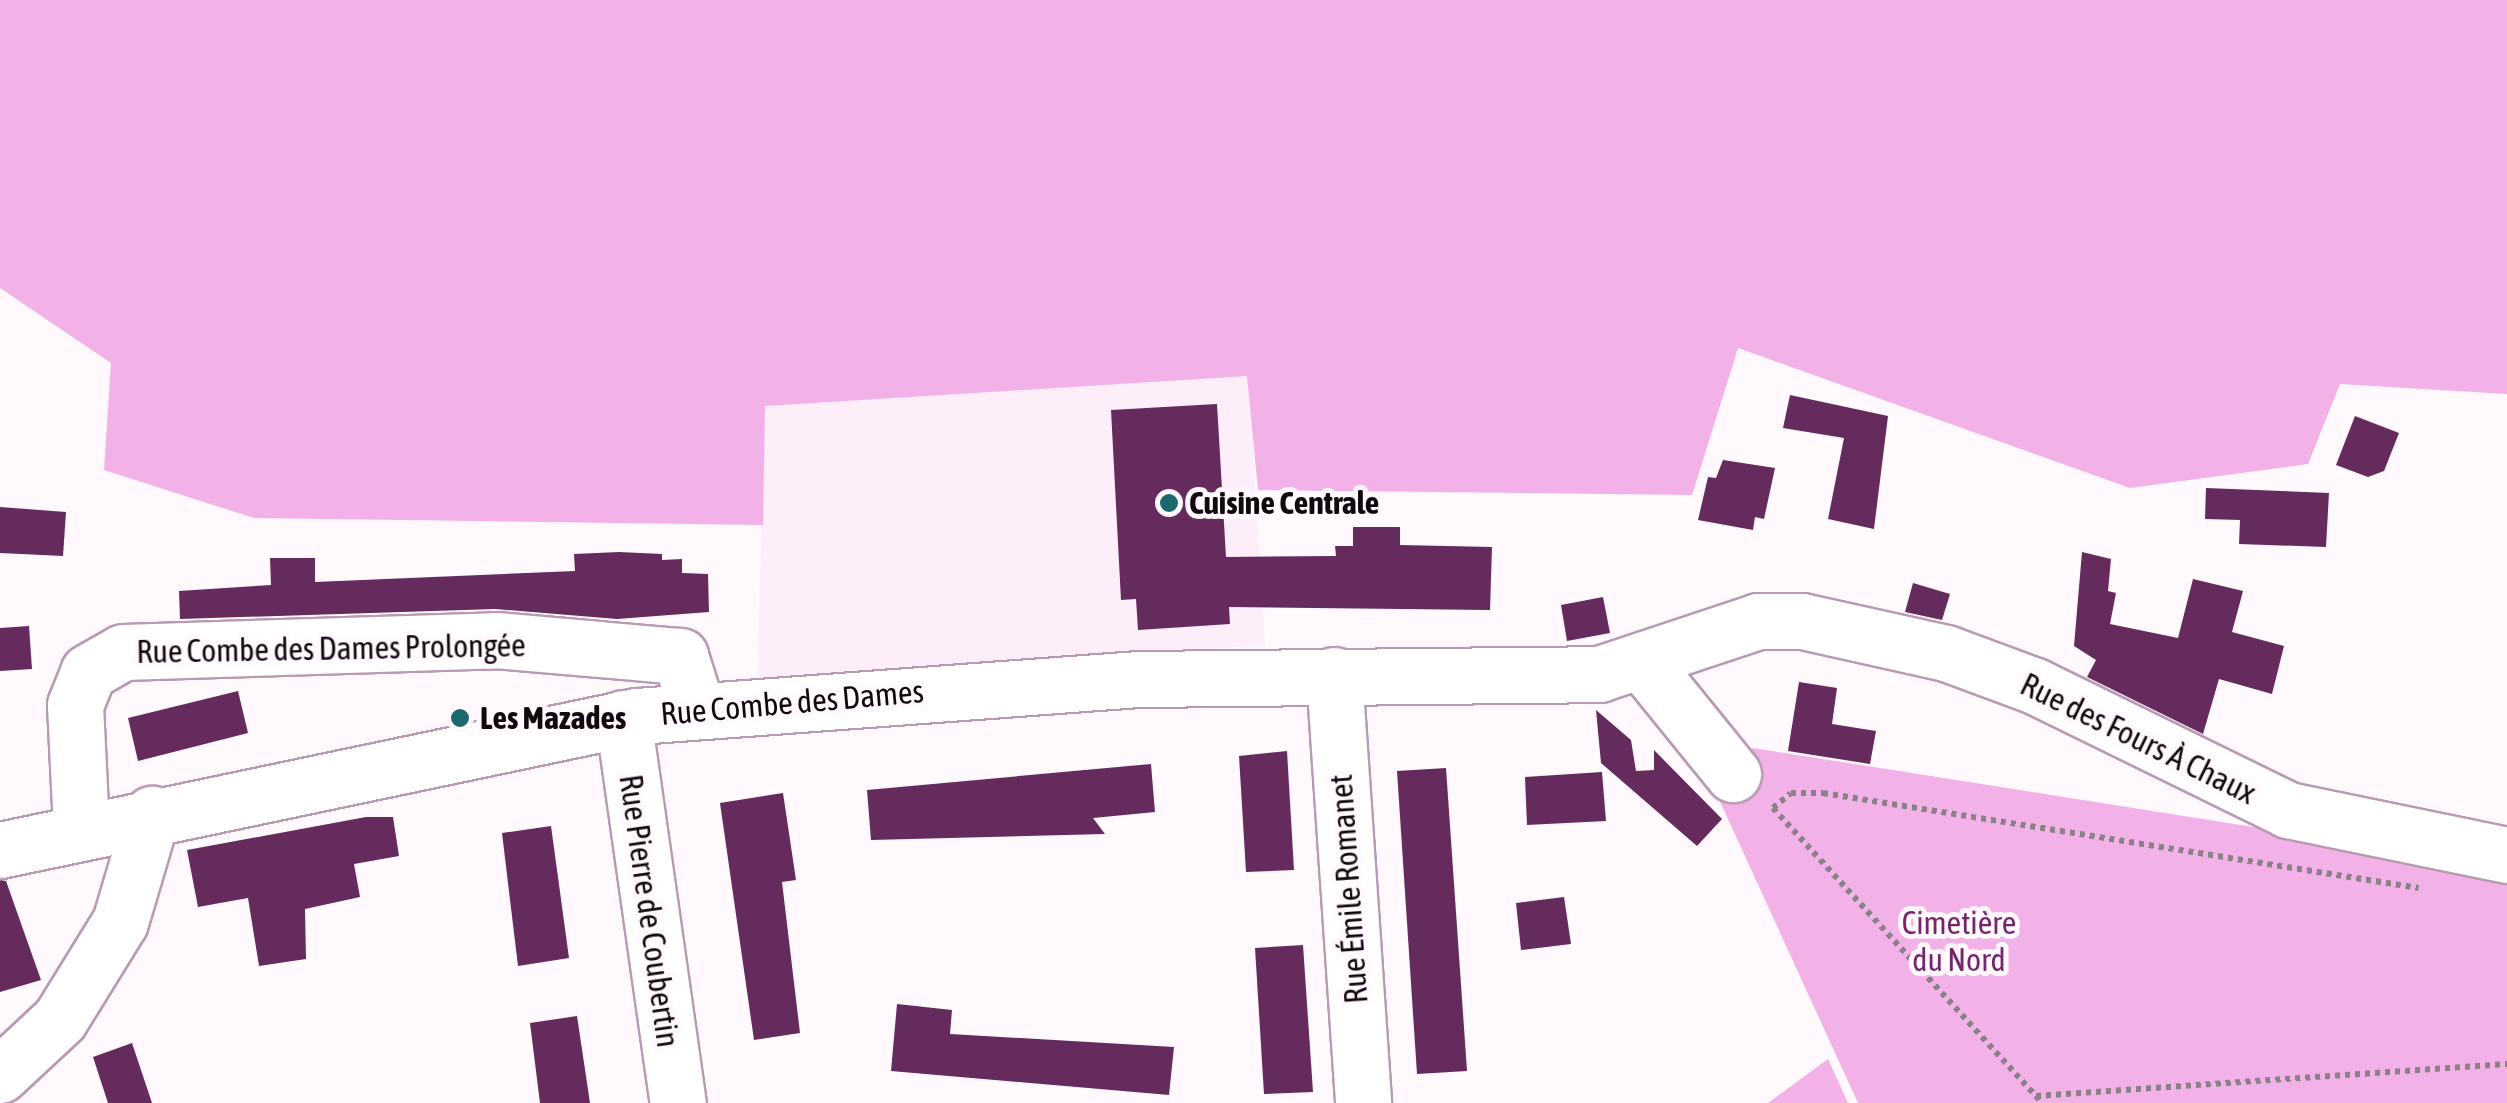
<!DOCTYPE html>
<html>
<head>
<meta charset="utf-8">
<style>
	body { margin:0 }
	#map { position:relative; width:2507px; height:1103px; overflow:hidden; background:#fff8fd; font-family:"Asap Condensed",sans-serif }
	div>[style] { position:absolute }
	.built>* { inset:0; background:#feeefa }
	.green>* { inset:0; background:#f3b2e7 }
	.building>* { inset:0; background:#652b5c }
	.path>* { height:6px; margin-top:-3px; transform-origin:0; background:repeating-linear-gradient(90deg,#8b8289 0 5px,transparent 0 10px) }
	.roads { filter:drop-shadow(2px 0 #b89ab2) drop-shadow(-2px 0 #b89ab2) drop-shadow(0 2px #b89ab2) drop-shadow(0 -2px #b89ab2) }
	.minor>* { height:55px; margin:-27.5px; padding:0 27.5px; transform-origin:27.5px; border-radius:27.5px; background:#fff }
	.dots>* { width:28px; height:28px; translate:-50% -50%; box-sizing:border-box; border:5px solid #fff8fd; border-radius:50% }
	span { translate:-50% -50%; white-space:nowrap; text-align:center; line-height:1.15; -webkit-text-stroke:10px #fff8fd; paint-order:stroke }
	.poi-label { font-size:32px; color:#120810; font-weight:700 }
	.left { translate:0 -50%; text-align:left }
	.street-label { font-size:32px; color:#120810 }
	.park-label { font-size:32px; color:#732669 }
</style>
</head>
<body>
<div id="map">
	<div class="built">
		<i style="clip-path:polygon(1248px 375px,1265px 645px,757px 682px,765px 406px)"></i>
	</div>
	<div class="green">
		<i style="clip-path:polygon(0 0,2507px 0,2507px 394px,2340px 384px,2308px 464px,2130px 488px,1738px 348px,1692px 495px,1258px 490px,1247px 376px,765px 406px,763px 525px,254px 518px,104px 470px,111px 363px,0 288px)"></i>
		<i style="clip-path:polygon(1753px 748px,2507px 867px,2507px 1103px,1858px 1103px,1717px 795px)"></i>
		<i style="clip-path:polygon(1828px 1059px,1848px 1103px,1768px 1103px)"></i>
	</div>
	<div class="building">
		<i style="clip-path:polygon(1790px 395px,1888px 416px,1874px 529px,1828px 519px,1844px 438px,1783px 428px)"></i>
		<i style="clip-path:polygon(1217px 404px,1226px 557px,1336px 556px,1335px 546px,1353px 546px,1353px 527px,1400px 527px,1400px 545px,1492px 547px,1490px 610px,1229px 607px,1230px 624px,1138px 630px,1136px 599px,1121px 600px,1111px 410px)"></i>
		<i style="clip-path:polygon(2355px 416px,2399px 433px,2384px 471px,2368px 477px,2336px 465px)"></i>
		<i style="clip-path:polygon(1723px 460px,1775px 468px,1764px 519px,1755px 517px,1753px 530px,1698px 520px,1708px 477px,1716px 478px)"></i>
		<i style="clip-path:polygon(2206px 488px,2329px 493px,2326px 547px,2239px 544px,2240px 520px,2205px 519px)"></i>
		<i style="clip-path:polygon(0 507px,66px 512px,63px 556px,0 553px)"></i>
		<i style="clip-path:polygon(619px 552px,662px 554px,662px 560px,682px 559px,682px 573px,708px 574px,709px 612px,617px 619px,495px 609px,180px 619px,179px 591px,271px 585px,270px 558px,315px 558px,315px 582px,575px 571px,574px 554px)"></i>
		<i style="clip-path:polygon(2082px 552px,2111px 559px,2108px 591px,2116px 593px,2110px 624px,2178px 638px,2193px 579px,2243px 591px,2232px 632px,2284px 646px,2272px 694px,2219px 679px,2203px 734px,2087px 677px,2096px 660px,2074px 646px)"></i>
		<i style="clip-path:polygon(1913px 583px,1950px 594px,1942px 620px,1905px 612px)"></i>
		<i style="clip-path:polygon(1603px 597px,1610px 633px,1567px 641px,1561px 605px)"></i>
		<i style="clip-path:polygon(29px 626px,32px 669px,0 671px,0 628px)"></i>
		<i style="clip-path:polygon(1799px 682px,1837px 688px,1832px 724px,1876px 731px,1870px 764px,1788px 751px)"></i>
		<i style="clip-path:polygon(238px 691px,248px 733px,138px 761px,128px 718px)"></i>
		<i style="clip-path:polygon(1596px 710px,1631px 740px,1636px 771px,1654px 770px,1654px 750px,1722px 819px,1697px 846px,1601px 763px)"></i>
		<i style="clip-path:polygon(1287px 751px,1294px 870px,1246px 872px,1239px 756px)"></i>
		<i style="clip-path:polygon(1151px 764px,1155px 812px,1093px 818px,1105px 834px,871px 840px,867px 790px)"></i>
		<i style="clip-path:polygon(1446px 768px,1467px 1071px,1417px 1074px,1397px 771px)"></i>
		<i style="clip-path:polygon(1602px 772px,1606px 821px,1527px 825px,1525px 777px)"></i>
		<i style="clip-path:polygon(783px 793px,796px 880px,782px 882px,800px 1033px,754px 1040px,720px 803px)"></i>
		<i style="clip-path:polygon(366px 817px,393px 817px,399px 856px,354px 864px,360px 897px,305px 909px,306px 959px,259px 966px,248px 898px,198px 907px,187px 850px)"></i>
		<i style="clip-path:polygon(551px 826px,569px 958px,518px 966px,502px 833px)"></i>
		<i style="clip-path:polygon(0 880px,6px 881px,41px 980px,0 992px)"></i>
		<i style="clip-path:polygon(1564px 897px,1571px 944px,1521px 950px,1516px 903px)"></i>
		<i style="clip-path:polygon(1303px 945px,1313px 1092px,1264px 1094px,1255px 948px)"></i>
		<i style="clip-path:polygon(897px 1004px,952px 1010px,950px 1034px,1174px 1047px,1169px 1095px,891px 1071px)"></i>
		<i style="clip-path:polygon(577px 1016px,590px 1103px,540px 1103px,530px 1023px)"></i>
		<i style="clip-path:polygon(132px 1043px,152px 1103px,108px 1103px,93px 1057px)"></i>
	</div>
	<div class="path">
		<i style="left:1773px;top:808px;width:23px;rotate:-40deg"></i>
		<i style="left:1791px;top:793px;width:32px"></i>
		<i style="left:1823px;top:793px;width:603px;rotate:9.07deg"></i>
		<i style="left:1773px;top:808px;width:399px;rotate:47.6deg"></i>
		<i style="left:2036px;top:1096px;width:472px;rotate:-3.9deg"></i>
	</div>
	<div class="roads">
		<div class="minor">
			<i style="left:1643px;top:663px;width:143px;rotate:51deg"></i>
			<i style="left:1334px;top:675px;width:429px;rotate:86.1deg"></i>
			<i style="left:623px;top:718px;width:389px;rotate:81.9deg"></i>
			<i style="left:81px;top:828px;width:123px;rotate:-92.8deg"></i>
			<i style="left:75px;top:705px;width:35px;rotate:-68deg"></i>
			<i style="left:88px;top:672px;width:40px;rotate:-29.7deg"></i>
			<i style="left:123px;top:652px;width:373px;rotate:-1.8deg"></i>
			<i style="left:496px;top:640px;width:185px;rotate:5deg"></i>
			<i style="left:680px;top:656px;width:57px;rotate:72.5deg"></i>
			<i style="left:0;top:850px;width:651px;rotate:-11.88deg"></i>
			<i style="left:637px;top:716px;width:502px;rotate:-4.22deg"></i>
			<i style="left:1138px;top:679px;width:461px;rotate:-0.6deg"></i>
			<i style="left:1599px;top:674px;width:168px;rotate:-18.4deg"></i>
			<i style="left:1758px;top:621px;width:44px"></i>
			<i style="left:1802px;top:621px;width:148px;rotate:12.5deg"></i>
			<i style="left:1946px;top:653px;width:95px;rotate:20.3deg"></i>
			<i style="left:2035px;top:686px;width:282px;rotate:26.1deg"></i>
			<i style="left:2288px;top:810px;width:224px;rotate:11.6deg"></i>
			<i style="left:0;top:1075px;width:82px;rotate:-43deg"></i>
			<i style="left:60px;top:1019px;width:114px;rotate:-58.3deg"></i>
			<i style="left:120px;top:922px;width:113px;rotate:-73.5deg"></i>
		</div>
	</div>
	<div class="dots">
		<i style="left:1169px;top:503px;background:#1c696d"></i>
		<i style="left:460px;top:718px;background:#1c696d"></i>
	</div>
	<div class="poi-label">
		<span class="left" style="left:1189px;top:503px">Cuisine Centrale</span>
		<span class="left" style="left:480px;top:718px">Les Mazades</span>
	</div>
	<div class="street-label">
		<span style="left:331px;top:649px;rotate:-1deg">Rue Combe des Dames Prolongée</span>
		<span style="left:792px;top:703px;rotate:-5deg">Rue Combe des Dames</span>
		<span style="left:2138px;top:739px;rotate:26deg">Rue des Fours À Chaux</span>
		<span style="left:1349px;top:889px;rotate:-94deg">Rue Émile Romanet</span>
		<span style="left:649px;top:911px;rotate:82deg">Rue Pierre de Coubertin</span>
	</div>
	<div class="park-label">
		<span style="left:1959px;top:942px">Cimetière<br>du Nord</span>
	</div>
</div>
</body>
</html>
